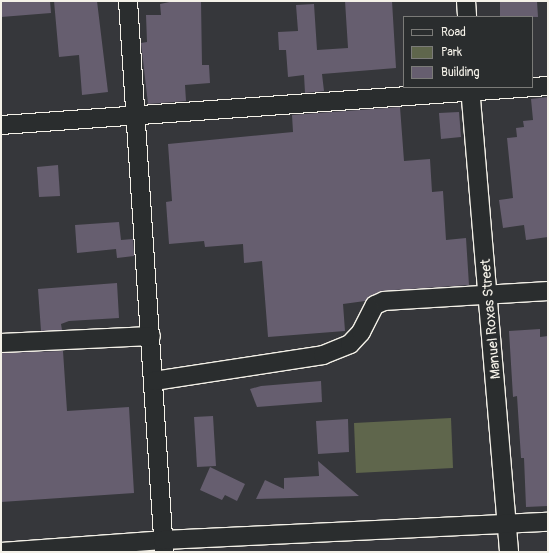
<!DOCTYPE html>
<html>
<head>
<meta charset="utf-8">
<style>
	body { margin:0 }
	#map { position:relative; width:549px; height:553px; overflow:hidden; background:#36373b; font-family:Pangolin,sans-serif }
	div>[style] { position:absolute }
	.green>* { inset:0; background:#5f664c }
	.building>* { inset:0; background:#665e6f }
	.roads { filter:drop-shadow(1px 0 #f4f1e8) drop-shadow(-1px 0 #f4f1e8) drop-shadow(0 1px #f4f1e8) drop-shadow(0 -1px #f4f1e8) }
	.street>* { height:18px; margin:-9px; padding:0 9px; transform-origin:9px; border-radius:9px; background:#2a2d2e }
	span { translate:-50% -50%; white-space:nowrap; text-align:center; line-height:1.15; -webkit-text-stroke:4px #2a2d2e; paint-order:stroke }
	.street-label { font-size:14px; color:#f4f1e8 }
	.frame { position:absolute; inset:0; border:2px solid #f4f1e8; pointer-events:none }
	.legend { position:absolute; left:403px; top:16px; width:130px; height:72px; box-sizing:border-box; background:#2a2d2e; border:1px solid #7b7b78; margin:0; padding:5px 7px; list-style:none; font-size:12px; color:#f4f1e8 }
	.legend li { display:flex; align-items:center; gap:8px; height:20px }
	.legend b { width:20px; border:1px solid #7b7b78 }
</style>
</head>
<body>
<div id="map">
	<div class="green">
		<i style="clip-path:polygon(451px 418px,453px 468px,356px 473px,354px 423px)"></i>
	</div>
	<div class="building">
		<i style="clip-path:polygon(1px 1px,50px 1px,51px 13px,1px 17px)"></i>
		<i style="clip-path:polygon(54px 1px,97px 1px,108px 92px,82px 95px,79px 55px,59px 57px)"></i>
		<i style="clip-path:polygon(174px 1px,201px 1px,202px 65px,209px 65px,210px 83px,185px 85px,186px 101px,148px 104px,141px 43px,147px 42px,146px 15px,161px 15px,160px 4px)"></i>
		<i style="clip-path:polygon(345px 1px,392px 1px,396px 68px,322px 74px,324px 91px,305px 93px,304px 75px,288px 77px,286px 50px,279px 50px,278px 32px,298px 31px,296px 5px,314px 4px,317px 50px,348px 48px)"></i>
		<i style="clip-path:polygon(500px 1px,537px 1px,538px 17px,500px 17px)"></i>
		<i style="clip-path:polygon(548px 97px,548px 237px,526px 240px,524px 225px,503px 228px,499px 200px,513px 198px,507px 138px,517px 137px,516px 128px,524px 127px,523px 121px,533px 120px,531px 99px)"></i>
		<i style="clip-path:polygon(400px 107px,404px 161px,430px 159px,432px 192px,443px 191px,446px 240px,466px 238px,469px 285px,380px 291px,365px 301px,343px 304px,345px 331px,268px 337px,262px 261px,244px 263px,243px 244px,205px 247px,204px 241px,169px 244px,166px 202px,172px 201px,168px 144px,293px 132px,292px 115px)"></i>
		<i style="clip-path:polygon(459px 112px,461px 137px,441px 139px,439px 113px)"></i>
		<i style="clip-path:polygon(58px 165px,60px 196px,39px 197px,37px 167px)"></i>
		<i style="clip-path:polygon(119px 222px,121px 240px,133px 239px,134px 256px,117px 258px,116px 249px,77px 253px,75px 225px)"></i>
		<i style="clip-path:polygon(117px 283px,119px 318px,69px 321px,61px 324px,62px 330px,41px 331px,38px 289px)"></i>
		<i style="clip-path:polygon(540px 329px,540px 337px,548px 336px,548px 506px,526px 507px,524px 458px,521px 458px,517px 396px,513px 397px,509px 331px)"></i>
		<i style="clip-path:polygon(63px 351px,67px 411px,129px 407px,134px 493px,1px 502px,1px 353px)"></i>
		<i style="clip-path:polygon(321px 381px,322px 402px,257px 407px,250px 389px,261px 386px)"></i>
		<i style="clip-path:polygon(213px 416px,216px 466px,197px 467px,194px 417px)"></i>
		<i style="clip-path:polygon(348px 419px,349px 452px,318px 454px,316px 421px)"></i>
		<i style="clip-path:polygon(318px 461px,359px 496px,256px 499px,265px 480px,284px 489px,284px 478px,319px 476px)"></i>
		<i style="clip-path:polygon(210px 467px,245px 484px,237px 501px,225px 495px,222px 500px,200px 490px)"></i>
	</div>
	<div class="roads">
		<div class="street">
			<i style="left:128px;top:1px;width:552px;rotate:86.26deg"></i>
			<i style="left:466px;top:1px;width:16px;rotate:86deg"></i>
			<i style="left:470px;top:87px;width:467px;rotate:85.2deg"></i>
			<i style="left:1px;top:125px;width:548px;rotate:-4.08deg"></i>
			<i style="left:1px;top:343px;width:150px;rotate:-2.7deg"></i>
			<i style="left:154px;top:381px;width:171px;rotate:-8.7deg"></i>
			<i style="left:323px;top:355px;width:29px;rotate:-22deg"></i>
			<i style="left:350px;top:344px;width:16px;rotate:-47deg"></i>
			<i style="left:361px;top:332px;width:30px;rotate:-63deg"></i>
			<i style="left:375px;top:305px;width:10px;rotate:-24deg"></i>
			<i style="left:384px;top:301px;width:164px;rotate:-3.5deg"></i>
			<i style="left:1px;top:552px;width:162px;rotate:-4.2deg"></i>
			<i style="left:163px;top:540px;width:385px;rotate:-2.7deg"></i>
		</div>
	</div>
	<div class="street-label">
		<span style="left:491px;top:319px;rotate:-95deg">Manuel Roxas Street</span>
	</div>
	<div class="frame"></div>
	<ul class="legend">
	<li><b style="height:5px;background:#2a2d2e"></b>Road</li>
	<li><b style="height:11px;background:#5f664c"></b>Park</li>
	<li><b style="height:11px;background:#665e6f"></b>Building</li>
	</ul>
</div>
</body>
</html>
